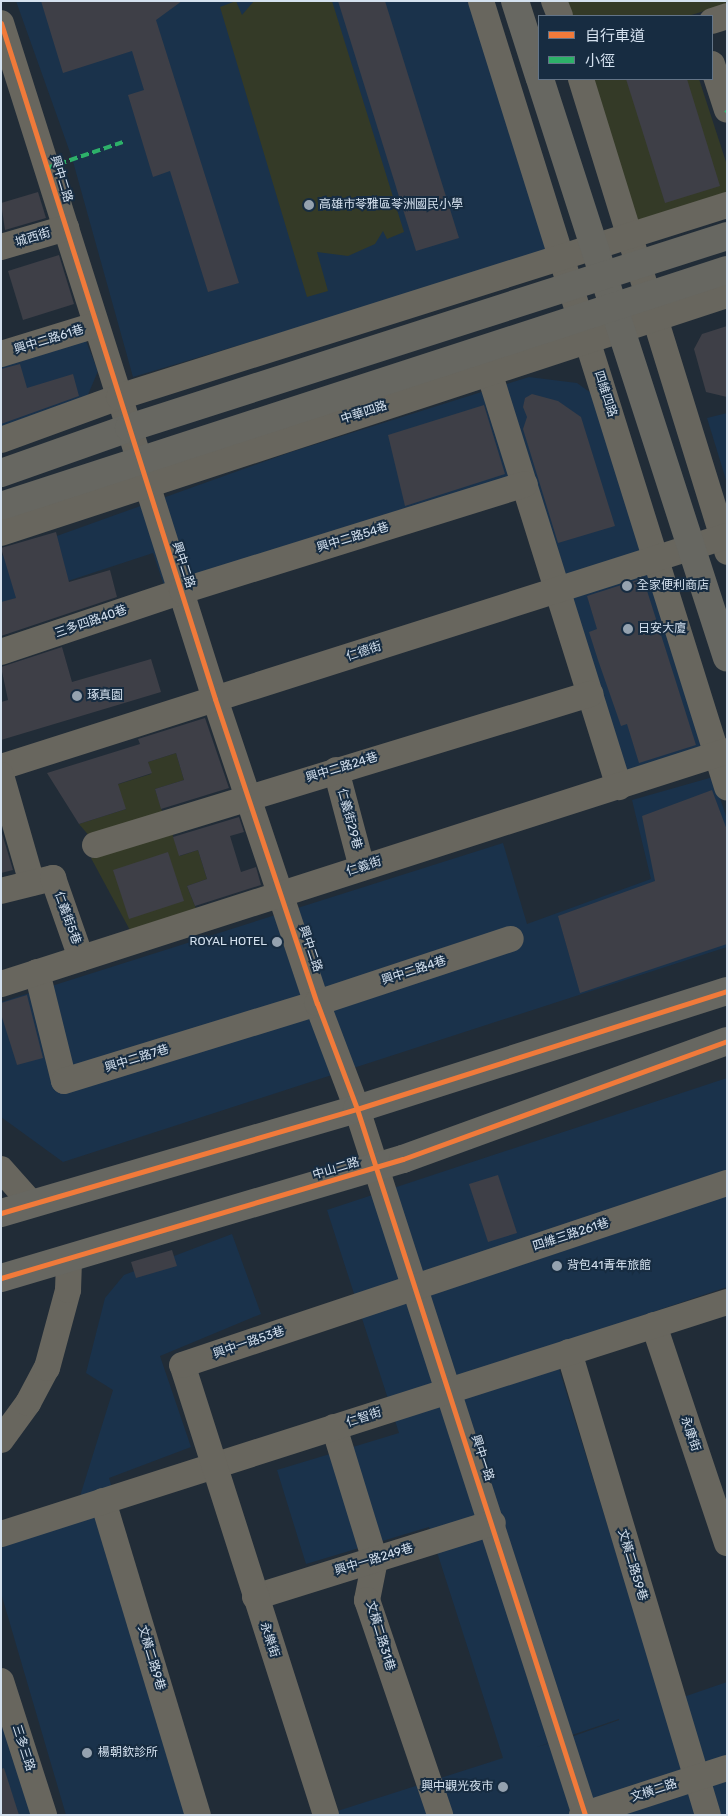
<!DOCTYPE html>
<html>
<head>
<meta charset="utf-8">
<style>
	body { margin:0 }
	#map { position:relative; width:728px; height:1816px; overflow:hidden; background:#212c37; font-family:Rubik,"Noto Sans TC",sans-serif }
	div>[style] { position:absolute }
	.built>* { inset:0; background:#1a324b }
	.green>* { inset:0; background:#343a27 }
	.building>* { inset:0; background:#3e3f47 }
	.minor>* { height:26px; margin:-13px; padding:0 13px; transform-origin:13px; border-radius:13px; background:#68665e }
	.major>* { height:28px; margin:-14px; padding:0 14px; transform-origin:14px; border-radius:14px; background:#676761 }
	.quiet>* { height:4px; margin-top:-2px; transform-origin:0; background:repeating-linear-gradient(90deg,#2db169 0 8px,transparent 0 12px) }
	.cycleway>* { height:5px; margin:-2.5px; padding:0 2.5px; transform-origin:2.5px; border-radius:2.5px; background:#f17a3a }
	.dots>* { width:14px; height:14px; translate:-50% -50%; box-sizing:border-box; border:2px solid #172c41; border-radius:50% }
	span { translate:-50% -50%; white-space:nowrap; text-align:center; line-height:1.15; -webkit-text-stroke:4px #172c41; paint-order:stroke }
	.street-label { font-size:12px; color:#d4e1ef }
	.poi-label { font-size:12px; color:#d4e1ef }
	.left { translate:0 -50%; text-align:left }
	.right { translate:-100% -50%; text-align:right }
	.frame { position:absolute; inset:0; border:2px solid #d4e1ef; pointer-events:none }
	.legend { position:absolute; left:538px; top:15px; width:175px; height:65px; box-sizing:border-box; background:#172c41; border:1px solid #637487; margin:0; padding:6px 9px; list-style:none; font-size:15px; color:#d4e1ef }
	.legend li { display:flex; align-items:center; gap:10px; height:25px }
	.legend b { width:25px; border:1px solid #637487 }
</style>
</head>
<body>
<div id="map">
	<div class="built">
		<i style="clip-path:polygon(16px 1px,468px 1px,548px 253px,133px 377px,72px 158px)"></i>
		<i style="clip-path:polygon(84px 336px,98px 371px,87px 397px,1px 428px,1px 361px)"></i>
		<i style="clip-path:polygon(529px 377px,577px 383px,601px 400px,702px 750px,619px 779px,529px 491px,171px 606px,153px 553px,1px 603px,1px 556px,291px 452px)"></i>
		<i style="clip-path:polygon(727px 413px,727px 483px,707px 418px)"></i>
		<i style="clip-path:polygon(713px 777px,727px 819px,727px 947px,63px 1162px,1px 1117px,1px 1002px,503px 843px,527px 924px,651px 879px,632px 800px)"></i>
		<i style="clip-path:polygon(evenodd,727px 1078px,727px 1287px,552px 1346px,663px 1704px,727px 1682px,727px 1815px,325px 1815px,503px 1758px,429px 1527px,306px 1564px,277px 1470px,399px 1433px,327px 1210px,727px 1078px,619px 1720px,574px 1736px,537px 1747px,619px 1719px,619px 1720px)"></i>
		<i style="clip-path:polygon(232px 1234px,261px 1314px,160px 1356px,191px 1447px,109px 1478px,210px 1815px,66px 1815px,1px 1593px,1px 1541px,72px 1522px,113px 1390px,86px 1373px,105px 1298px,124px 1275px)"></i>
		<i style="clip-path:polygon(1px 1710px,34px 1815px,1px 1815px)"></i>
	</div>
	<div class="green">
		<i style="clip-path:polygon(236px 1px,242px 15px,254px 1px,332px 1px,404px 232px,387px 239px,383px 231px,375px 244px,348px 256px,317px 252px,328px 291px,307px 297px,220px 7px)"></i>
		<i style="clip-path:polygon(558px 1px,727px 1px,727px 4px,688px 16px,563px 16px)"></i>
		<i style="clip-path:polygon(589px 79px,699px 79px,727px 165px,727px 199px,638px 221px)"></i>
		<i style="clip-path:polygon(176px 753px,184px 780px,155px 789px,164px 817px,91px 838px,79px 824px,126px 809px,106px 788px,151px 774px,148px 762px)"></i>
		<i style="clip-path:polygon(172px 833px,180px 856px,198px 850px,207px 879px,187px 886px,197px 911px,132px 934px,91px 858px)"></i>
	</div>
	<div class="building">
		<i style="clip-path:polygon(41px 1px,182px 1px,156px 20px,239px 283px,208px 292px,170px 171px,153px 177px,128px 95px,144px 90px,132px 51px,63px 73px)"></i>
		<i style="clip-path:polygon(338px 1px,385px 1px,459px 238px,416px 251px)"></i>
		<i style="clip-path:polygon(626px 79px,687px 79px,720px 186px,665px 203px)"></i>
		<i style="clip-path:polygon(38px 192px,46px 218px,5px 230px,1px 203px)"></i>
		<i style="clip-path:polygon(59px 255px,74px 304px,23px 320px,8px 271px)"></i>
		<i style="clip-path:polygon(727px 326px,727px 397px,706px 392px,694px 349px,702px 334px)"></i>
		<i style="clip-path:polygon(20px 364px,27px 388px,73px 374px,79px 396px,1px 424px,1px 369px)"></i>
		<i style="clip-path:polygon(532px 394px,558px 401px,581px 417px,615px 526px,558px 543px,523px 429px,527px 417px,523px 407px,525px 398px)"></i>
		<i style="clip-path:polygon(484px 405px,505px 474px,405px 506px,388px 435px)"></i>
		<i style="clip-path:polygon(56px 532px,69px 582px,110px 570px,117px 597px,1px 636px,1px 602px,16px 598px,1px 548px)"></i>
		<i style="clip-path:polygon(643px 578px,696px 745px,639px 763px,627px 724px,621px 726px,598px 660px,589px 632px,597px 629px,587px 596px)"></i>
		<i style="clip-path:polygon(62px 647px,72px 682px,151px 659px,161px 692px,1px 740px,1px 702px,8px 700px,1px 667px)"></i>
		<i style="clip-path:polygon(205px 718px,229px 788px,161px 809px,155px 789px,184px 780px,176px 753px,148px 762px,152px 773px,118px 784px,126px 809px,79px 824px,47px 773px,140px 744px,138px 739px)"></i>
		<i style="clip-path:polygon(712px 790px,727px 830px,727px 944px,580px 993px,558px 916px,655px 881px,642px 816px)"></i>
		<i style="clip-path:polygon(239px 817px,244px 832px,230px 836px,241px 872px,256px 867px,261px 885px,195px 906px,187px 886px,207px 879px,198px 850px,179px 856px,173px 837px)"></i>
		<i style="clip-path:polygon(1px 830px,13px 870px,1px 873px)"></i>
		<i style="clip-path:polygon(168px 852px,184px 901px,129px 919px,113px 870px)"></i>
		<i style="clip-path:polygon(27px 995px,43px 1058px,17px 1065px,1px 1014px,1px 1003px)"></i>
		<i style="clip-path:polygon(498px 1175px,517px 1233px,488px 1242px,469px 1184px)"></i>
		<i style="clip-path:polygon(172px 1250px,177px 1266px,136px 1278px,131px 1262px)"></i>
		<i style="clip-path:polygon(4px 1768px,19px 1815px,1px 1815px,1px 1769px)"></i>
	</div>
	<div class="minor">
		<i style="left:481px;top:1px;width:824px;rotate:72.62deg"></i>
		<i style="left:554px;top:1px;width:16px;rotate:68deg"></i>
		<i style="left:712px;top:21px;width:16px;rotate:-18deg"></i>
		<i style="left:1px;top:23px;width:709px;rotate:72.43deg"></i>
		<i style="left:215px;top:699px;width:321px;rotate:71.5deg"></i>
		<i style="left:317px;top:1003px;width:113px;rotate:69.3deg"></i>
		<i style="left:357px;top:1109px;width:742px;rotate:72.1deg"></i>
		<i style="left:712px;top:64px;width:48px;rotate:71.9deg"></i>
		<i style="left:581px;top:79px;width:495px;rotate:72.8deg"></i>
		<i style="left:1px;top:247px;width:68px;rotate:-16.3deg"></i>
		<i style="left:1px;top:354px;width:99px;rotate:-17deg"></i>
		<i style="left:489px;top:372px;width:435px;rotate:72.6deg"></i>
		<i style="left:1px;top:440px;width:126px;rotate:-20deg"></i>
		<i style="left:119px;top:397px;width:638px;rotate:-17.53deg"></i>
		<i style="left:1px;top:533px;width:764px;rotate:-18.15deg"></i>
		<i style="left:1px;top:652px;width:191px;rotate:-18.6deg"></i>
		<i style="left:182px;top:591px;width:359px;rotate:-17.3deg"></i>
		<i style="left:1px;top:767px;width:762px;rotate:-17.65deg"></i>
		<i style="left:336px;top:770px;width:101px;rotate:75.1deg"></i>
		<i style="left:1px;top:775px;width:112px;rotate:74deg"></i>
		<i style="left:95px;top:845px;width:518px;rotate:-16.96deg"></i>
		<i style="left:1px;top:891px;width:54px;rotate:-14deg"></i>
		<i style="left:53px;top:878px;width:85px;rotate:70.7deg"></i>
		<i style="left:37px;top:972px;width:112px;rotate:76.1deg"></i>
		<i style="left:64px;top:1081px;width:265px;rotate:-17.1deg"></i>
		<i style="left:317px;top:1003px;width:204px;rotate:-18.3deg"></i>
		<i style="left:1px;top:984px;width:762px;rotate:-17.79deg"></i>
		<i style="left:1px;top:1169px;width:47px;rotate:48.5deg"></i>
		<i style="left:654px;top:1325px;width:230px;rotate:71.5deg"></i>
		<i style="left:569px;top:1352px;width:483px;rotate:73.3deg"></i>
		<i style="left:334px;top:1427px;width:139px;rotate:72.9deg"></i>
		<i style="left:375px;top:1560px;width:41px;rotate:101.3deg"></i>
		<i style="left:367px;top:1600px;width:227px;rotate:71.2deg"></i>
		<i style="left:1px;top:1440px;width:46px;rotate:-53.9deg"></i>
		<i style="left:28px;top:1403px;width:40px;rotate:-62deg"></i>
		<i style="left:47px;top:1368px;width:81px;rotate:-74.9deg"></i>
		<i style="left:68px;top:1290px;width:32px;rotate:-88deg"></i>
		<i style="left:103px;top:1501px;width:328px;rotate:73.2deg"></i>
		<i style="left:1px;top:1534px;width:762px;rotate:-17.72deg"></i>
		<i style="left:255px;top:1597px;width:249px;rotate:-17.3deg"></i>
		<i style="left:1px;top:1681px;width:141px;rotate:72.2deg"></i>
		<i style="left:326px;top:1815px;width:472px;rotate:-107.7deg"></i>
		<i style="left:182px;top:1365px;width:575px;rotate:-18.47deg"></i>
		<i style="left:582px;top:1815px;width:152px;rotate:-18deg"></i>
	</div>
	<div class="major">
		<i style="left:515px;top:1px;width:79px;rotate:72.3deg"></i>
		<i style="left:540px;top:79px;width:608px;rotate:72.1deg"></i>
		<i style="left:1px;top:473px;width:136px;rotate:-19.4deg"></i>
		<i style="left:129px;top:428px;width:628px;rotate:-17.8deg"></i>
		<i style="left:1px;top:506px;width:763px;rotate:-18.01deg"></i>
		<i style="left:1px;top:1213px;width:371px;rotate:-16.3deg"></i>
		<i style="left:357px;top:1109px;width:388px;rotate:-17.7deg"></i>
		<i style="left:1px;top:1278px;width:419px;rotate:-16.5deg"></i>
		<i style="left:403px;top:1159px;width:345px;rotate:-20deg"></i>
	</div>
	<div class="quiet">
		<i style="left:726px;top:110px;width:2px;rotate:63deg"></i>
		<i style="left:47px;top:168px;width:83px;rotate:-18.9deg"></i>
	</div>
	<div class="cycleway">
		<i style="left:1px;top:23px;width:709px;rotate:72.43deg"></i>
		<i style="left:215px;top:699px;width:321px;rotate:71.5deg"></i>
		<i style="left:317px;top:1003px;width:113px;rotate:69.3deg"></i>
		<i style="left:357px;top:1109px;width:742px;rotate:72.1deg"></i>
		<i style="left:1px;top:1213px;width:371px;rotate:-16.3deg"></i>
		<i style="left:357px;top:1109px;width:388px;rotate:-17.7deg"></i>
		<i style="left:1px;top:1278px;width:419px;rotate:-16.5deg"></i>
		<i style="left:403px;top:1159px;width:345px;rotate:-20deg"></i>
	</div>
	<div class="dots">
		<i style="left:309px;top:205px;background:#95a2af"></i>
		<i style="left:627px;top:586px;background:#95a2af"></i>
		<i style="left:628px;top:629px;background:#95a2af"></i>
		<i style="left:77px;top:696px;background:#95a2af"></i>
		<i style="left:277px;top:942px;background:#95a2af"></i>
		<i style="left:557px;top:1266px;background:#95a2af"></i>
		<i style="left:87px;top:1753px;background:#95a2af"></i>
		<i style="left:503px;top:1787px;background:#95a2af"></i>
	</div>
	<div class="street-label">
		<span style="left:61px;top:179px;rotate:73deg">興中二路</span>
		<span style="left:33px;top:238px;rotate:-17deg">城西街</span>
		<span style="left:49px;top:340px;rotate:-17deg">興中二路61巷</span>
		<span style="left:605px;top:394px;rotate:72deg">四維四路</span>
		<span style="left:364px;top:413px;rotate:-18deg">中華四路</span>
		<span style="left:353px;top:538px;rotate:-17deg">興中二路54巷</span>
		<span style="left:183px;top:565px;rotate:72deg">興中二路</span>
		<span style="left:91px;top:622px;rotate:-19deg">三多四路40巷</span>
		<span style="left:364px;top:652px;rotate:-18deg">仁德街</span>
		<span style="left:342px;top:768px;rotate:-17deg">興中二路24巷</span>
		<span style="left:349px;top:819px;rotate:75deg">仁義街29巷</span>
		<span style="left:364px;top:867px;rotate:-18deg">仁義街</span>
		<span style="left:67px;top:918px;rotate:70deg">仁義街5巷</span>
		<span style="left:310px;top:949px;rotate:71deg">興中二路</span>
		<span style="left:414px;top:971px;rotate:-18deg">興中二路4巷</span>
		<span style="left:137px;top:1059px;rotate:-17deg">興中二路7巷</span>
		<span style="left:336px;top:1169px;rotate:-17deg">中山二路</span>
		<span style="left:571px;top:1235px;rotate:-18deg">四維三路261巷</span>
		<span style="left:249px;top:1343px;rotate:-19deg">興中一路53巷</span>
		<span style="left:364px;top:1418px;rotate:-18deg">仁智街</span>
		<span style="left:690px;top:1434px;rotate:71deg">永康街</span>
		<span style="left:482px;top:1458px;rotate:72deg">興中一路</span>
		<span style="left:374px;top:1560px;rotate:-17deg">興中一路249巷</span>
		<span style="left:632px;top:1565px;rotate:73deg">文橫二路59巷</span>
		<span style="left:380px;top:1636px;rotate:73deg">文橫二路31巷</span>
		<span style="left:269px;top:1640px;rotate:72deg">永樂街</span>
		<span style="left:151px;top:1658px;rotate:73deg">文橫二路9巷</span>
		<span style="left:23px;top:1748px;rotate:72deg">三多三路</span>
		<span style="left:654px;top:1791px;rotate:-18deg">文橫二路</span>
	</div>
	<div class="poi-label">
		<span class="left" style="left:319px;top:205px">高雄市苓雅區苓洲國民小學</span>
		<span class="left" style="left:637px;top:586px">全家便利商店</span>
		<span class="left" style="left:638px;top:629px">日安大廈</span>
		<span class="left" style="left:87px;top:696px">琢真園</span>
		<span class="right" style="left:267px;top:942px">ROYAL HOTEL</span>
		<span class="left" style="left:567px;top:1266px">背包41青年旅館</span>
		<span class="left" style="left:98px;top:1753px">楊朝欽診所</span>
		<span class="right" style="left:493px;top:1787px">興中觀光夜市</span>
	</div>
	<div class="frame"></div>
	<ul class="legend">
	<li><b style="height:6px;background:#f17a3a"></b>自行車道</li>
	<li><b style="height:6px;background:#2db169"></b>小徑</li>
	</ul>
</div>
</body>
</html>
